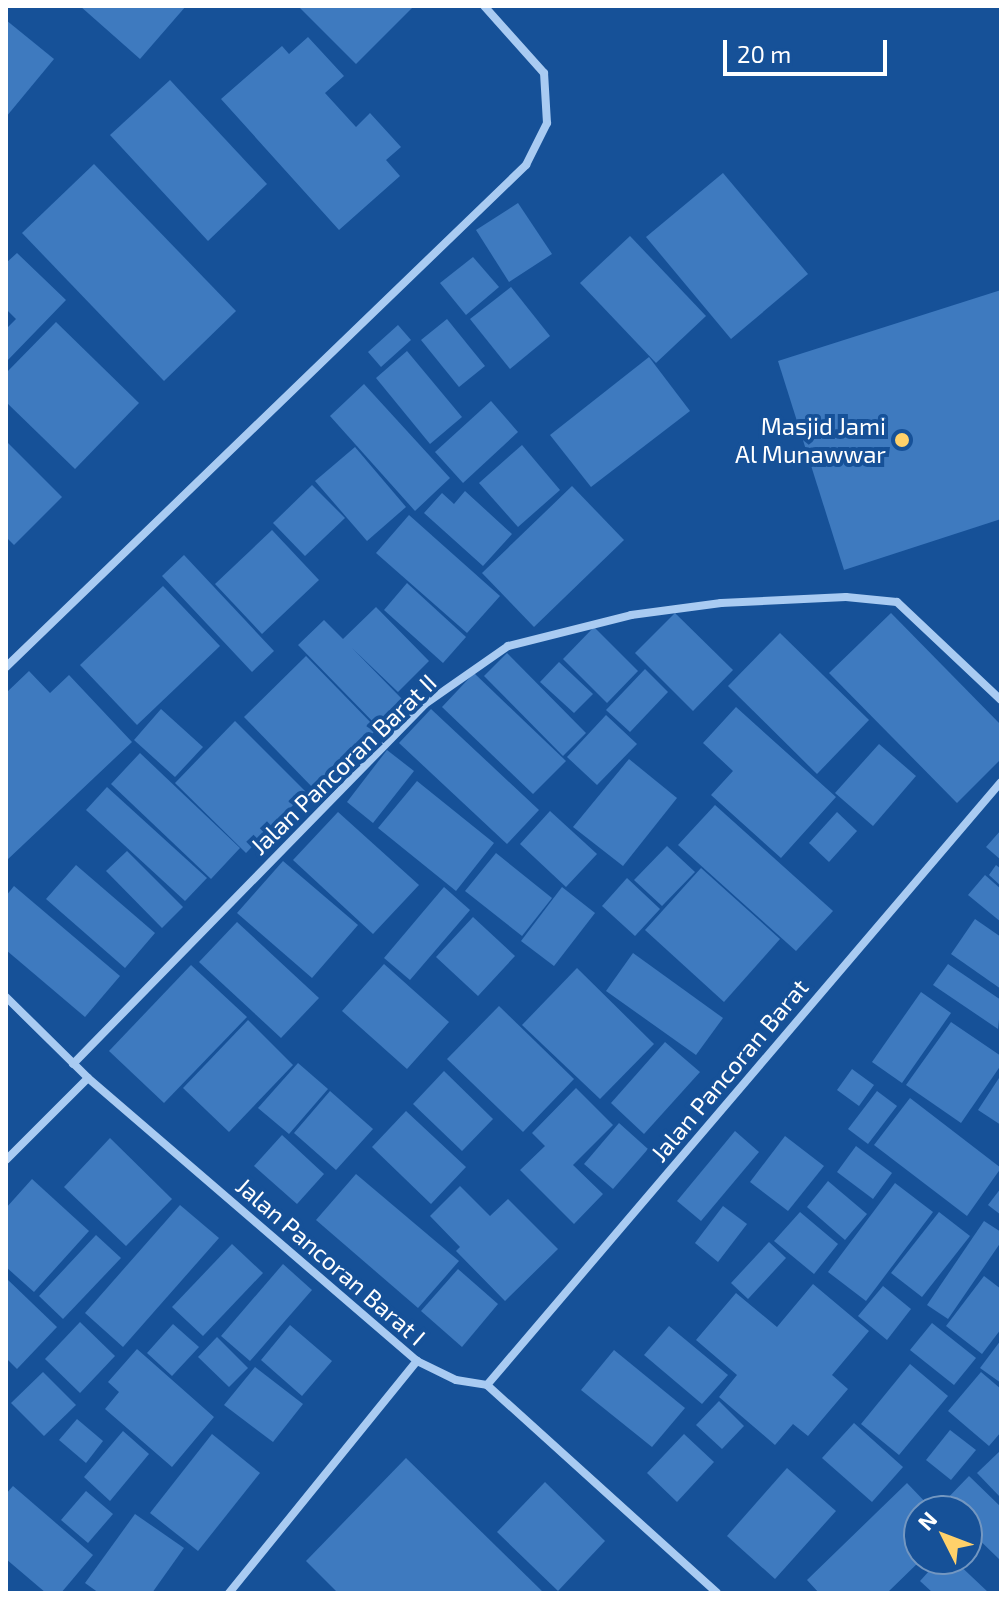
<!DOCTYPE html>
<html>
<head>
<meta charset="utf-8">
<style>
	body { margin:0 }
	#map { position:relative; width:1007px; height:1599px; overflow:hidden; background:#165198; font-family:"Exo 2",sans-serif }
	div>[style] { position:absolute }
	.building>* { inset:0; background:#3e7abf }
	.street>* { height:8px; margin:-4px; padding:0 4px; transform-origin:4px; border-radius:4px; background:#a9cbf2 }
	.dots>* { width:22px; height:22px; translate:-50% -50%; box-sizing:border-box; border:4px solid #165198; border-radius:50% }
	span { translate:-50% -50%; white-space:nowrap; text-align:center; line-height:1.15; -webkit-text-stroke:8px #165198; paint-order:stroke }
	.poi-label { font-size:24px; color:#fff }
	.right { translate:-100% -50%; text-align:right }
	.street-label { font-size:24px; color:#fff }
	.frame { position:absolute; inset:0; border:8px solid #fff; pointer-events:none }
	.north { position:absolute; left:903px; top:1495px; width:80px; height:80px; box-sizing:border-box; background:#165198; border:2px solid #7397c1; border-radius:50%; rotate:312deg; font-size:22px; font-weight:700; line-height:32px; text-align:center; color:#fff }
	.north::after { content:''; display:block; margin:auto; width:28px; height:36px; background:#ffd16a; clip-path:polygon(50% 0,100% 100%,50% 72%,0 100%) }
	.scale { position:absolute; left:723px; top:40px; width:164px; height:36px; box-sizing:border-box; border:4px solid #fff; border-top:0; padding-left:10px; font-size:24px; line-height:28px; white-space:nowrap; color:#fff; -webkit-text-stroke:6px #165198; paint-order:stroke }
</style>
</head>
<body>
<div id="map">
	<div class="building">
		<i style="clip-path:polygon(80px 6px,186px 6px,140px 59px)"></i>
		<i style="clip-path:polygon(298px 6px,414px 6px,356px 64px)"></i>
		<i style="clip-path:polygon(6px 20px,54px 59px,6px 117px)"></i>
		<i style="clip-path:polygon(308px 37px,344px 76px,325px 93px,356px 127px,370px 113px,401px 147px,386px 160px,400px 176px,339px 230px,221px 99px,282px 46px,289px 54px)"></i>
		<i style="clip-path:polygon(170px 80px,267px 184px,208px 241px,110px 135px)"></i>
		<i style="clip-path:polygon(94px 164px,236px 311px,164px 381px,22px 233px)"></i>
		<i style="clip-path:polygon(723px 173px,808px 274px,731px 339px,646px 237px)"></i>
		<i style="clip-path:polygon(518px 203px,552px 254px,509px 282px,476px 230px)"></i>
		<i style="clip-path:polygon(630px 236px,706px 316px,656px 363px,580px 283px)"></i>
		<i style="clip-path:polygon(17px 253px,66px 300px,6px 362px,6px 329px,16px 319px,6px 309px,6px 263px)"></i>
		<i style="clip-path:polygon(473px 257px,499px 287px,466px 315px,440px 283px)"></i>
		<i style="clip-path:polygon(511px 287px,550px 336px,510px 369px,470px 319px)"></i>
		<i style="clip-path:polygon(1001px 290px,1001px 519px,844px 570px,778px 361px)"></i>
		<i style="clip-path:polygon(447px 319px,485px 366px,459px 387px,421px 340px)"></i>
		<i style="clip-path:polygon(56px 322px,139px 403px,75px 469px,6px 402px,6px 373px)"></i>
		<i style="clip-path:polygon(398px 325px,411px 340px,381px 367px,368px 352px)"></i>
		<i style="clip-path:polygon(407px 351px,462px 417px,430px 444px,376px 378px)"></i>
		<i style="clip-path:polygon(649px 357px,690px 411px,591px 487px,550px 435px)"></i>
		<i style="clip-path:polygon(364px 384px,450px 478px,415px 511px,330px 416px)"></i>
		<i style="clip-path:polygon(491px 401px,518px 432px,463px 483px,435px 452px)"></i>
		<i style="clip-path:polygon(6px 441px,62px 497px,14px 545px,6px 537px)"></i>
		<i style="clip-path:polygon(522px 445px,560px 490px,518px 527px,479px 483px)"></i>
		<i style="clip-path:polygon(355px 447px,406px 507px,367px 541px,315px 481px)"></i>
		<i style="clip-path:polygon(312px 485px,345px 518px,305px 556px,273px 523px)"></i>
		<i style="clip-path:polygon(572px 486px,624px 540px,534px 627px,482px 573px)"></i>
		<i style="clip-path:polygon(465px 491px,512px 534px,483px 566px,424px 513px,442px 493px,454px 504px)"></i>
		<i style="clip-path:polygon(409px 515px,500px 596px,467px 633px,376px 553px)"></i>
		<i style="clip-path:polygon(272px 530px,319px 580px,262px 634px,215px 584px)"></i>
		<i style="clip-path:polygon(184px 555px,274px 651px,252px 672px,162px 576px)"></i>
		<i style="clip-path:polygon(407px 583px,466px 637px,443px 663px,384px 610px)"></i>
		<i style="clip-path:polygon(163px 586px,220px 646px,137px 725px,80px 665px)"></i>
		<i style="clip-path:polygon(376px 607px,429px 661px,398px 692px,352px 648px,403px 700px,377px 726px,298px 645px,324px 620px,343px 639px)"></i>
		<i style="clip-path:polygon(675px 613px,733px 670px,693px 711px,635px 653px)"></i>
		<i style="clip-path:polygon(891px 613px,1001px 725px,1001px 759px,957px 803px,829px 673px)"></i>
		<i style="clip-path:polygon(594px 627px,638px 671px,607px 703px,563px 659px)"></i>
		<i style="clip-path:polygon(780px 633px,869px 720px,817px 774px,728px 686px)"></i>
		<i style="clip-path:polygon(507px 653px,586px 733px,563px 756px,484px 676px)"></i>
		<i style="clip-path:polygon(306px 656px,377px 729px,315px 790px,244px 717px)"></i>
		<i style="clip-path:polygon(559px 662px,593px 694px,574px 713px,540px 682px)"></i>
		<i style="clip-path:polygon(645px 669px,668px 692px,630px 732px,606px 710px)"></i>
		<i style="clip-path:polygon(29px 671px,50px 693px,69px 675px,132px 742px,6px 861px,6px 693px)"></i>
		<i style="clip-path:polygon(474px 673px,566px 761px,533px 794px,442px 707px)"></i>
		<i style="clip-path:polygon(736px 707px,836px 797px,781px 858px,711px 795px,733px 771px,703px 743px)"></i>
		<i style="clip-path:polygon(161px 709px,203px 747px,175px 777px,134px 740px)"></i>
		<i style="clip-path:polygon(431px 709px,539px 810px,507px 844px,399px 743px)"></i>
		<i style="clip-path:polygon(606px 715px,637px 744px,597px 785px,567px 757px)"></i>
		<i style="clip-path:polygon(235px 721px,306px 792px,246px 853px,175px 783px)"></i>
		<i style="clip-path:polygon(879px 744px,916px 776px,873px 826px,835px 793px)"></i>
		<i style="clip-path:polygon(387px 750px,414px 771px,373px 823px,347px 802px)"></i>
		<i style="clip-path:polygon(140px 753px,240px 848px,211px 879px,111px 784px)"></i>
		<i style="clip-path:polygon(629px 759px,677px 798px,623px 866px,573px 827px)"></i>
		<i style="clip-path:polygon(417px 781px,494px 843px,456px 891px,378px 828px)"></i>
		<i style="clip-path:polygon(107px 787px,207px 878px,185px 901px,86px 810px)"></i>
		<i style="clip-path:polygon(715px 805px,833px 911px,796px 951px,678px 845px)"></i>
		<i style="clip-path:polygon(550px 811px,597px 854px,566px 887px,520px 844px)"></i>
		<i style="clip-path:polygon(338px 812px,419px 885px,373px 934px,293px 860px)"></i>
		<i style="clip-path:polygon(837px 812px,857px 831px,829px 862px,809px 843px)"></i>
		<i style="clip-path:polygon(1001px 830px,1001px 860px,986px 847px)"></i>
		<i style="clip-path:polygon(667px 846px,695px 872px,662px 906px,634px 880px)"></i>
		<i style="clip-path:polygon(127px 851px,183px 907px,162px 928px,106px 871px)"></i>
		<i style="clip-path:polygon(496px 853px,552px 898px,522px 936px,465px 891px)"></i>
		<i style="clip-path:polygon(283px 861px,358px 925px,312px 978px,237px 913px)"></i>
		<i style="clip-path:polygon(76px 865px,155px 933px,125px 968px,46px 899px)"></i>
		<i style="clip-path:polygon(996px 865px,1001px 869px,1001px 886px,989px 875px)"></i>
		<i style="clip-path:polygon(701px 868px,780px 939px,724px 1002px,645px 930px)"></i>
		<i style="clip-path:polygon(985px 875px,1001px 889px,1001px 922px,968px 895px)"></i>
		<i style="clip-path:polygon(627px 878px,660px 909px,635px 936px,602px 906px)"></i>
		<i style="clip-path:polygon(14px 886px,120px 976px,85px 1017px,6px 950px,6px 896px)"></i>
		<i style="clip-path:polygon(444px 887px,470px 910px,410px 980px,384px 958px)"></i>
		<i style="clip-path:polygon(562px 887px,595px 913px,554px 966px,521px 941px)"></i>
		<i style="clip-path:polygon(473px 917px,515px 956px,478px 996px,436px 957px)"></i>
		<i style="clip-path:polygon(975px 919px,1001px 937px,1001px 989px,951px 954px)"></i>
		<i style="clip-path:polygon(237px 922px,319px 998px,281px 1038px,199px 962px)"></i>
		<i style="clip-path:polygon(633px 953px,723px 1018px,696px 1055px,606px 991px)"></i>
		<i style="clip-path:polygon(384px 964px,449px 1022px,407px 1069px,342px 1011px)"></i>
		<i style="clip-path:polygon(948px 964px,1001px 1000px,998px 1029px,933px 985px)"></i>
		<i style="clip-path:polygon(191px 965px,247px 1017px,164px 1103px,109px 1051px)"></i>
		<i style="clip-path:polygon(577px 968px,654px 1044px,600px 1099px,522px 1025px)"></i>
		<i style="clip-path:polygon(921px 992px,951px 1013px,902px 1083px,872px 1062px)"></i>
		<i style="clip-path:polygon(499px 1006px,574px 1079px,523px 1132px,447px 1059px)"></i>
		<i style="clip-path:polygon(248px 1020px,293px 1065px,229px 1132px,183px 1088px)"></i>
		<i style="clip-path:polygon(951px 1022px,1001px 1056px,1001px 1065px,961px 1123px,906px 1085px)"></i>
		<i style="clip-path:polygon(665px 1042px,700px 1072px,644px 1134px,611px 1103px)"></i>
		<i style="clip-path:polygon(298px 1063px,328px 1089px,289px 1134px,258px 1108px)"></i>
		<i style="clip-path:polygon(852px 1069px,874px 1085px,859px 1106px,837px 1090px)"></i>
		<i style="clip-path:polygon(444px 1071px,493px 1119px,462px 1151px,413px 1104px)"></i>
		<i style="clip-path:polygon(1001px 1075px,1001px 1125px,978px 1110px)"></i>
		<i style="clip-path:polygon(576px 1088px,613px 1125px,573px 1165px,603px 1194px,574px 1224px,520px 1170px,545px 1146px,532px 1133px)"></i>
		<i style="clip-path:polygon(330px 1091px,373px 1129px,336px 1170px,294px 1133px)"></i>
		<i style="clip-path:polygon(877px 1091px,897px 1106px,868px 1144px,848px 1129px)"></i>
		<i style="clip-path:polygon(910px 1098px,1001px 1168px,967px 1216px,874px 1145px)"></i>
		<i style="clip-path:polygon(406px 1111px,466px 1167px,431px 1204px,372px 1147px)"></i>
		<i style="clip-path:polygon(619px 1123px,648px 1149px,613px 1189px,584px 1164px)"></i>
		<i style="clip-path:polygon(735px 1131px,759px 1152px,701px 1221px,677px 1201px)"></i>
		<i style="clip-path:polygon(282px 1135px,324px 1174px,297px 1204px,254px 1166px)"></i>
		<i style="clip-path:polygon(785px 1136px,824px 1166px,788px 1211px,750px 1182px)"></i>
		<i style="clip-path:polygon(110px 1138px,172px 1199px,126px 1246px,64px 1187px)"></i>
		<i style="clip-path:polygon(856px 1146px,892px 1173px,873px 1199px,837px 1172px)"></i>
		<i style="clip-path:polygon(356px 1174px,459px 1261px,418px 1308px,316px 1220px)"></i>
		<i style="clip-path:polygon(32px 1179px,89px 1231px,34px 1292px,6px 1267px,6px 1208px)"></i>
		<i style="clip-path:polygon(828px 1181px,867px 1214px,845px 1240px,807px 1207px)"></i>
		<i style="clip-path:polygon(895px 1183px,933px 1212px,866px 1301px,828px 1272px)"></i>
		<i style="clip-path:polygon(460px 1186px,490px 1216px,508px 1199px,558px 1249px,505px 1301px,456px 1251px,460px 1247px,430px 1216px)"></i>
		<i style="clip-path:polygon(1001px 1188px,1001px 1215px,988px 1205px)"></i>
		<i style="clip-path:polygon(180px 1205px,219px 1238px,123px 1347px,85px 1313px)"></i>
		<i style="clip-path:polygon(723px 1206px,747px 1224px,718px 1262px,695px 1243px)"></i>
		<i style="clip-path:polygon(800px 1212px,838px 1244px,814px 1274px,774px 1241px)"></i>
		<i style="clip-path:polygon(939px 1212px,970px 1236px,922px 1297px,891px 1273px)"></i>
		<i style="clip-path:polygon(984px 1221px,1001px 1232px,1001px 1242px,948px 1319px,927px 1305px)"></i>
		<i style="clip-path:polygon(96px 1235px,121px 1258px,63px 1319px,39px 1296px)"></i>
		<i style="clip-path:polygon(769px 1242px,786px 1258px,748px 1299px,731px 1283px)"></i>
		<i style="clip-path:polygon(232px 1244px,263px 1273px,203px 1336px,172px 1307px)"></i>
		<i style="clip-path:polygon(283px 1264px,312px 1290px,250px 1361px,221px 1336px)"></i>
		<i style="clip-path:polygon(458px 1269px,498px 1304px,462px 1347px,421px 1311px)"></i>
		<i style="clip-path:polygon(984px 1276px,1001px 1289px,1001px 1329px,982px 1354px,946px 1326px)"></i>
		<i style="clip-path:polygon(6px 1278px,57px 1327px,17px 1369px,6px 1358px)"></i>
		<i style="clip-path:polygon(813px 1284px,869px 1331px,832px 1375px,848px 1389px,808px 1436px,793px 1424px,775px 1445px,719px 1397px,737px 1375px,696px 1340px,736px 1293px,777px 1327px)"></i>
		<i style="clip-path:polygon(883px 1286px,911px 1309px,887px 1340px,858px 1316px)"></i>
		<i style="clip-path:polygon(80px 1322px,115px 1356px,80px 1393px,45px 1359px)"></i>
		<i style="clip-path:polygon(932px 1323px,976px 1358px,954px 1385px,910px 1350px)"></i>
		<i style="clip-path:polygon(173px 1324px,199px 1347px,172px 1376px,147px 1353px)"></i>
		<i style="clip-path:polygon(290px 1325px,332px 1361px,302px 1396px,261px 1360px)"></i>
		<i style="clip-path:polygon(669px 1326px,728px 1375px,702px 1404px,644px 1355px)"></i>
		<i style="clip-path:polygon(217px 1337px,248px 1368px,229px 1387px,198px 1357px)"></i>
		<i style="clip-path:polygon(1001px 1340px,1001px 1383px,980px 1368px)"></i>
		<i style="clip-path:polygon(137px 1349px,214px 1417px,172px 1467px,105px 1409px,119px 1392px,108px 1382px)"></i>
		<i style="clip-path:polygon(614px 1350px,685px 1408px,652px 1447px,581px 1390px)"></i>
		<i style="clip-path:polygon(910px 1364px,948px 1396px,899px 1455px,861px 1424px)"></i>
		<i style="clip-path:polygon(255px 1367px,303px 1404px,273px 1442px,224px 1405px)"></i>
		<i style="clip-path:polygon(43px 1372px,76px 1405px,44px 1436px,11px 1403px)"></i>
		<i style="clip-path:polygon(981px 1372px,1001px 1389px,1001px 1432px,989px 1446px,948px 1411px)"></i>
		<i style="clip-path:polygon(719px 1401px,744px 1426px,722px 1449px,696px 1425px)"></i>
		<i style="clip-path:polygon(77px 1419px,103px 1441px,86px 1463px,59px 1440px)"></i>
		<i style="clip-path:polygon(854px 1423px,903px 1467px,872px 1502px,822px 1458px)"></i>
		<i style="clip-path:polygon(950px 1430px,976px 1450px,951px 1480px,926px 1460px)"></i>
		<i style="clip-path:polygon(123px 1431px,149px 1454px,110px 1501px,84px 1477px)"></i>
		<i style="clip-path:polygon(212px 1434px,260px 1473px,198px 1551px,150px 1513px)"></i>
		<i style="clip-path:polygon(684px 1434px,714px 1462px,677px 1502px,647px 1473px)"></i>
		<i style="clip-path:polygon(1001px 1450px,1001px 1498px,977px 1473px)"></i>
		<i style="clip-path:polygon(406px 1458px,544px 1593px,338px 1593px,306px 1561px)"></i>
		<i style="clip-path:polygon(787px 1468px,836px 1511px,775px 1579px,727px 1536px)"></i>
		<i style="clip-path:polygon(969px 1476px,1001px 1507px,999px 1559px,967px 1528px,967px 1511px,950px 1511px,942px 1504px)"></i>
		<i style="clip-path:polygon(545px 1482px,605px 1541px,558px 1591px,497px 1532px)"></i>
		<i style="clip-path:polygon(907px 1483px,929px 1506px,915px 1520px,922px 1559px,887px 1593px,819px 1593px,807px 1580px)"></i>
		<i style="clip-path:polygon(13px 1486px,93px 1555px,61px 1593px,46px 1593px,6px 1559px,6px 1494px)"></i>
		<i style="clip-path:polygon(86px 1491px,113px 1514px,88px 1543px,61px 1520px)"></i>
		<i style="clip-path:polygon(135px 1514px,184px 1548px,152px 1593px,99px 1593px,85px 1583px)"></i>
		<i style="clip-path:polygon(940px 1559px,953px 1559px,989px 1593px,933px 1593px,920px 1581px)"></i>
	</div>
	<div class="street">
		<i style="left:6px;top:667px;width:723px;rotate:-43.99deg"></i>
		<i style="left:526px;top:165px;width:47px;rotate:-63.4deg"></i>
		<i style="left:547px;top:123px;width:50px;rotate:-93.4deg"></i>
		<i style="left:544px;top:73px;width:90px;rotate:-131.8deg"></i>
		<i style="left:6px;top:997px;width:115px;rotate:44.6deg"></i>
		<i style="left:88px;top:1078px;width:434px;rotate:40.7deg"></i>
		<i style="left:417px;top:1361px;width:43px;rotate:26deg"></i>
		<i style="left:456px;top:1380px;width:31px;rotate:9deg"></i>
		<i style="left:487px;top:1385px;width:310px;rotate:42.1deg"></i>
		<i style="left:73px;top:1064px;width:503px;rotate:-45.64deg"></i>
		<i style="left:425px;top:704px;width:101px;rotate:-34.9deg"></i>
		<i style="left:508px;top:646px;width:127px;rotate:-14.1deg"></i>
		<i style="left:631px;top:615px;width:91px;rotate:-7.6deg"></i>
		<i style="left:721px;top:603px;width:125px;rotate:-2.7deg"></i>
		<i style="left:846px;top:597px;width:51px;rotate:5.6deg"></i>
		<i style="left:897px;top:602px;width:143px;rotate:43.3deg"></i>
		<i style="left:6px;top:1160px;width:116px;rotate:-45deg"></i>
		<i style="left:487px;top:1385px;width:792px;rotate:-49.56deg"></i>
		<i style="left:229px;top:1593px;width:299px;rotate:-51deg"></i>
	</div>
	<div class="dots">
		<i style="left:902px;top:440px;background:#ffd16a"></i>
	</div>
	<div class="poi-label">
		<span class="right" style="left:886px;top:440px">Masjid Jami<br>Al Munawwar</span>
	</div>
	<div class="street-label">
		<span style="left:343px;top:764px;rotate:-44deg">Jalan Pancoran Barat II</span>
		<span style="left:729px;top:1070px;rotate:-50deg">Jalan Pancoran Barat</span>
		<span style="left:331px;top:1261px;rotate:41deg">Jalan Pancoran Barat I</span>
	</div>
	<div class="frame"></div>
	<div class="north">N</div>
	<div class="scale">20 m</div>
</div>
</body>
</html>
